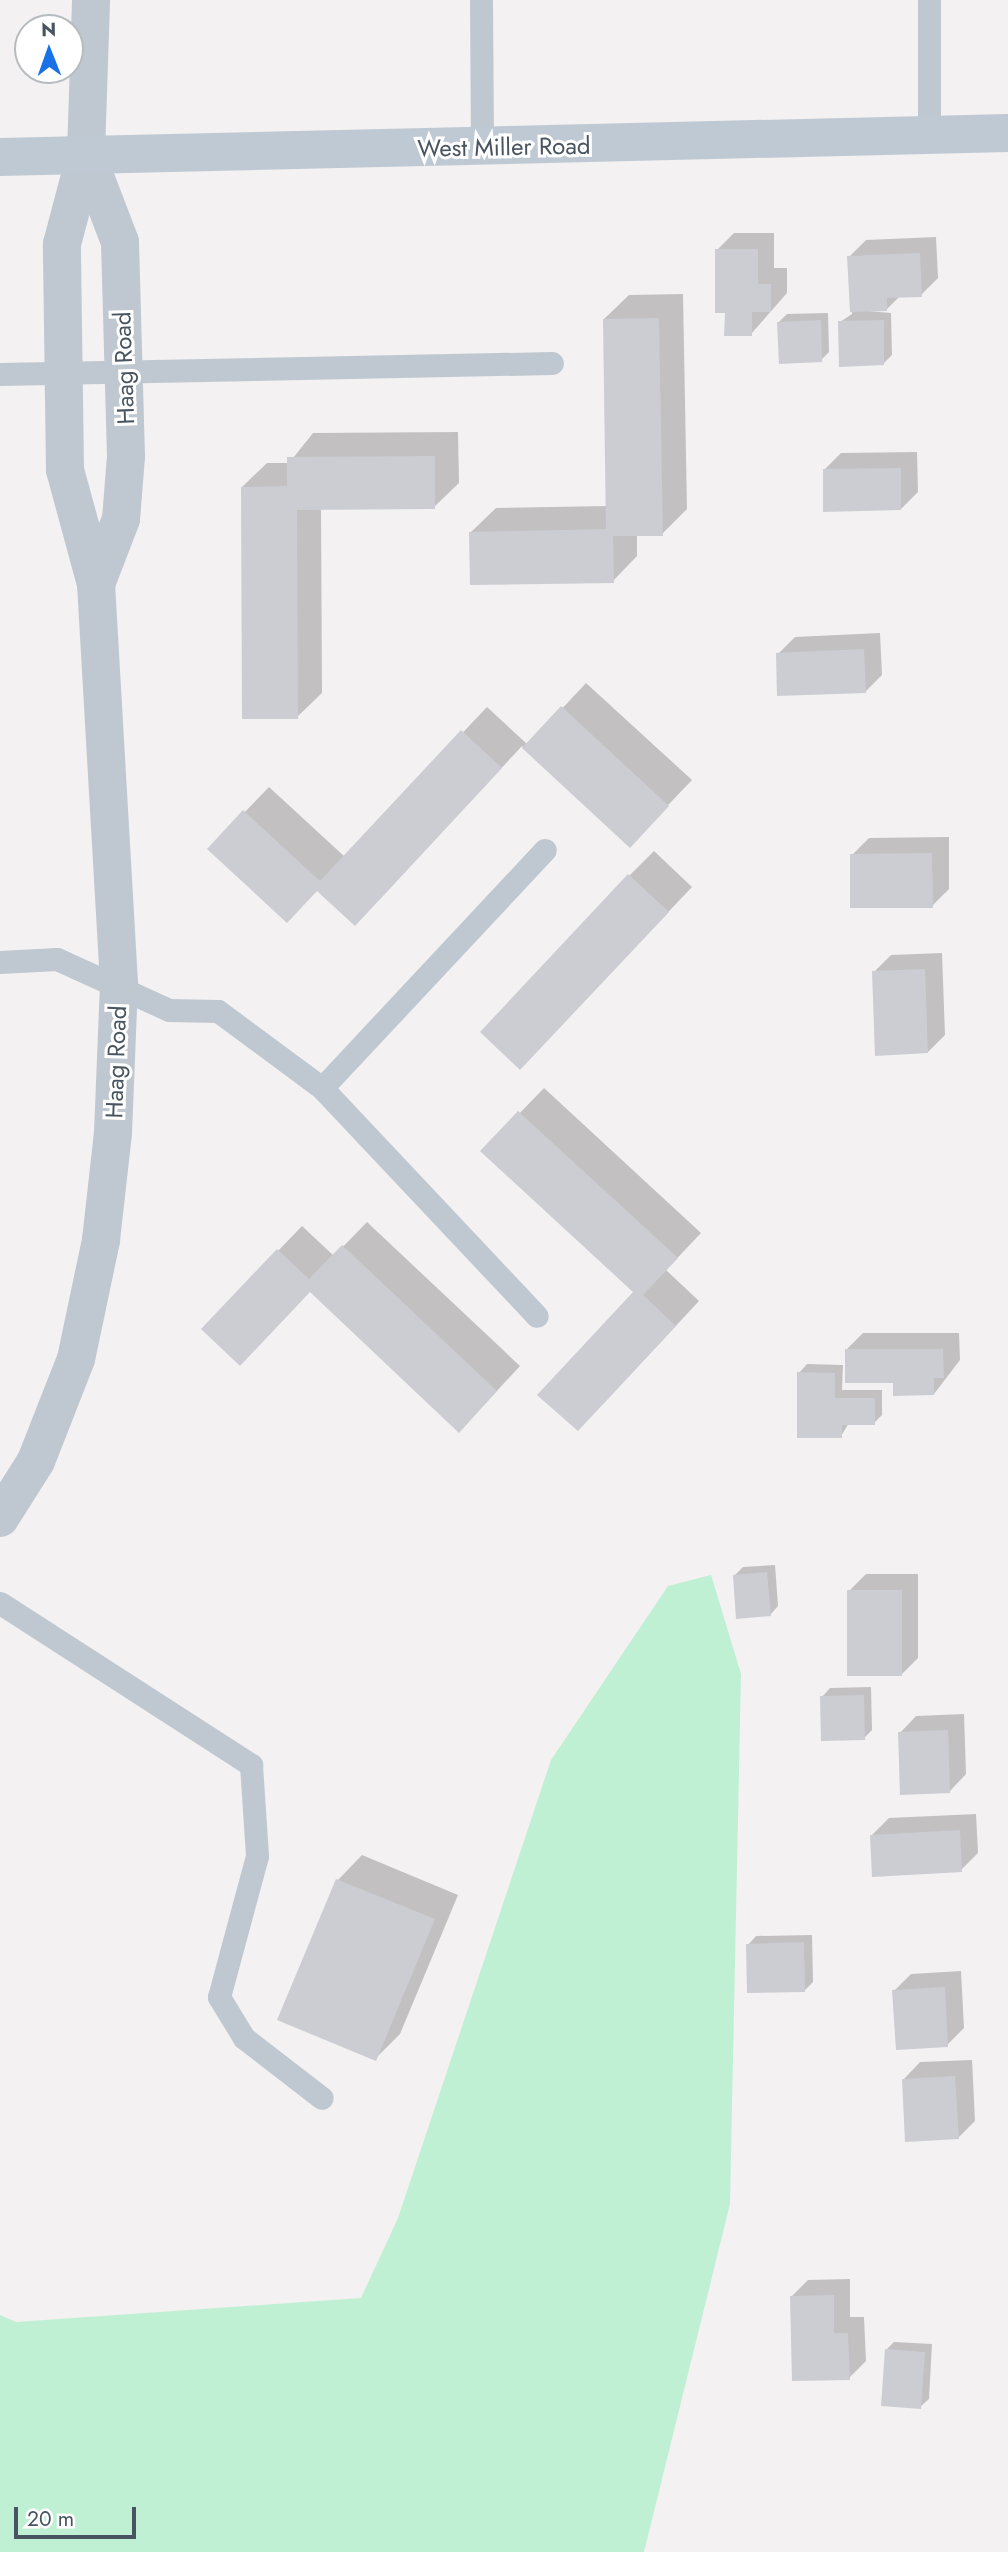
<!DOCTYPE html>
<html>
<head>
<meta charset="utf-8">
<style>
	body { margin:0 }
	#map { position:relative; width:1008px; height:2552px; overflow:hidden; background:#f3f1f1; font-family:Jost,sans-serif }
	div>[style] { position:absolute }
	.green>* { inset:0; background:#c0f0d3 }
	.shadow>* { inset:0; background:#0003 }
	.building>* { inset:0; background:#cbcdd3 }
	.lane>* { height:23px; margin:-11.5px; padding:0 11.5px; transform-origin:11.5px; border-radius:11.5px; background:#bfc8d0 }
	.street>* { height:38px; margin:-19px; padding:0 19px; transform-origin:19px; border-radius:19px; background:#bfc8d0 }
	.secondary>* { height:38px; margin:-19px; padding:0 19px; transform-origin:19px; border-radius:19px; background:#bfc9d4 }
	span { translate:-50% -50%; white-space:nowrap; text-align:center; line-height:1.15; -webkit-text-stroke:6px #fff; paint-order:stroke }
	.street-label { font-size:24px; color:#48545f }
	.north { position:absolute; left:14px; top:14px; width:70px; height:70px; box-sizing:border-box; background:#fff; border:2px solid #b6bbbf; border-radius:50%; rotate:359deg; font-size:19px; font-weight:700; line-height:28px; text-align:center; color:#48545f }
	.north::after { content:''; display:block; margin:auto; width:24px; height:32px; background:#1871e6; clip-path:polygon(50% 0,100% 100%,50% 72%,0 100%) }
	.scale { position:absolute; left:14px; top:2507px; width:122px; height:32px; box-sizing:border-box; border:4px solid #48545f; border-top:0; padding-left:9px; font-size:21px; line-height:24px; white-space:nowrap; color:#48545f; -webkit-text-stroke:5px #fff; paint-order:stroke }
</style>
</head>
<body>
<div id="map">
	<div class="green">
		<i style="clip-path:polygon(711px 1575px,741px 1674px,730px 2204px,644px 2552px,0 2552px,0 2315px,16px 2322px,361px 2298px,398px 2218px,551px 1760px,668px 1586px)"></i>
	</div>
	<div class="shadow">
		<i style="clip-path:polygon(734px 233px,774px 233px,774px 268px,787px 268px,787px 293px,751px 334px,726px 311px,717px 250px)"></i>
		<i style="clip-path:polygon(936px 237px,938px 278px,921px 295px,900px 296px,887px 309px,857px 310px,891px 313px,892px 355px,884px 363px,840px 322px,852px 314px,849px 257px,866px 240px)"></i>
		<i style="clip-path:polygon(683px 294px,687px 509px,662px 534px,637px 534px,637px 556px,613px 581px,471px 532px,496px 508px,608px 506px,604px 319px,629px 295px)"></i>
		<i style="clip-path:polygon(828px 313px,829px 352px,821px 360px,779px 322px,787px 314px)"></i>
		<i style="clip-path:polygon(458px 432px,459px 483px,434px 507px,321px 508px,322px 693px,297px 717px,242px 487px,267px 463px,289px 463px,313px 433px)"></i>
		<i style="clip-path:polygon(917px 452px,918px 492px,901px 509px,824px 470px,841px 453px)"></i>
		<i style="clip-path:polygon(880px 633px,882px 675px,865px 692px,778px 654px,795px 637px)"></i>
		<i style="clip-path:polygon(586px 683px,692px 780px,630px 845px,522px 746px,379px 900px,317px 889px,209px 849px,269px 787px,345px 857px,487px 707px,528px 745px)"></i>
		<i style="clip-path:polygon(949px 837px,949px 889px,932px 906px,852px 855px,869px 838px)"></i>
		<i style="clip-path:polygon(654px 851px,692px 887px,544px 1043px,630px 875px)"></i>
		<i style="clip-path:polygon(942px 953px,945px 1035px,928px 1052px,874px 972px,891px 955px)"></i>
		<i style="clip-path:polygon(544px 1088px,701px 1233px,666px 1270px,699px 1301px,602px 1405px,635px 1292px,483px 1151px)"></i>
		<i style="clip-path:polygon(367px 1222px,520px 1366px,483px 1406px,310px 1291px,203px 1329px,302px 1226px,334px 1256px)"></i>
		<i style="clip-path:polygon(863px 1333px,959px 1333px,960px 1360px,934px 1394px,895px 1381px,846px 1350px)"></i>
		<i style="clip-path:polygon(807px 1364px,843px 1365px,842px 1390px,882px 1390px,882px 1415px,874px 1423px,849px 1423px,841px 1436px,799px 1373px)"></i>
		<i style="clip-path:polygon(775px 1565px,778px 1606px,770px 1615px,734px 1576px,743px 1567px)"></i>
		<i style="clip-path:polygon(866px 1574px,918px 1574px,918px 1658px,901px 1675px,849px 1591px)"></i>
		<i style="clip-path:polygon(871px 1687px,872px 1730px,864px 1738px,822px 1697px,830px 1688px)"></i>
		<i style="clip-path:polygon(964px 1714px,966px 1774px,950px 1791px,900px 1733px,916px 1716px)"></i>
		<i style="clip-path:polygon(976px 1814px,978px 1853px,961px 1870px,872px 1835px,889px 1818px)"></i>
		<i style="clip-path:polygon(362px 1855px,458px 1895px,400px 2034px,375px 2059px,280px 2019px,338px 1880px)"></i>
		<i style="clip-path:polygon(812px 1935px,813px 1982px,805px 1990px,748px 1945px,756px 1936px)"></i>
		<i style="clip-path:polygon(961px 1971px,964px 2028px,947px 2045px,894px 1991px,911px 1974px)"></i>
		<i style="clip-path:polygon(972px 2060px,975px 2121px,958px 2138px,904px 2079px,920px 2062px)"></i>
		<i style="clip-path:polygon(850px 2279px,850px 2317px,864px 2317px,866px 2361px,849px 2378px,791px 2297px,808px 2280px)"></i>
		<i style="clip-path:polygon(894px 2342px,932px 2344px,929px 2399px,920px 2407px,886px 2350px)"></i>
	</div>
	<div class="building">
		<i style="clip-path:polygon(715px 249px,758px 249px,758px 284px,771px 284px,771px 312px,752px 312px,752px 336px,724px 336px,725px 313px,715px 313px)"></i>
		<i style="clip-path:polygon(920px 253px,922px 297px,887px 298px,887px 311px,850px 312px,847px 256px)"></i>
		<i style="clip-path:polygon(659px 318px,663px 536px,613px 536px,614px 583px,470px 585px,469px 532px,606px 529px,603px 319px)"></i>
		<i style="clip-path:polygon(821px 320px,822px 362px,779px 364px,777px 322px)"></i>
		<i style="clip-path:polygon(884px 320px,884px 365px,839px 367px,838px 321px)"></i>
		<i style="clip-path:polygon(435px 456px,435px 509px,297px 510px,298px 719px,242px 719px,241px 487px,287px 486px,287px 457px)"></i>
		<i style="clip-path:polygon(901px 468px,901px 510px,823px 512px,823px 469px)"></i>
		<i style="clip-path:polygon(864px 649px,866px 693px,777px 696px,776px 653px)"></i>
		<i style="clip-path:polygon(561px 706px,669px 806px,630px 848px,522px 748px)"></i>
		<i style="clip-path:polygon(461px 730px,502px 768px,355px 926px,317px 891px,287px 923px,207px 849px,243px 810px,320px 881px)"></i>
		<i style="clip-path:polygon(932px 853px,933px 908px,850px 908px,850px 854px)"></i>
		<i style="clip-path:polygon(628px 874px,669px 912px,520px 1070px,480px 1032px)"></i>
		<i style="clip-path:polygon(925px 969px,928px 1053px,875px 1056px,872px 971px)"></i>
		<i style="clip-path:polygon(518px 1111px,678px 1258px,643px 1295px,676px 1326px,578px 1431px,537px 1395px,633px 1292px,480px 1151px)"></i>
		<i style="clip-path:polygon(342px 1245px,497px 1391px,459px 1433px,310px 1292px,240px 1366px,201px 1329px,277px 1249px,309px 1279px)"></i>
		<i style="clip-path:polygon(845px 1349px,943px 1349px,944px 1378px,934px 1378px,934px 1395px,893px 1396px,893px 1383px,845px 1383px)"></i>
		<i style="clip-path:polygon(797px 1372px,835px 1373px,835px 1398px,875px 1398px,875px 1425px,842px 1425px,842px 1438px,797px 1438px)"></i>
		<i style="clip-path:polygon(767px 1572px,771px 1616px,736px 1619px,733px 1575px)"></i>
		<i style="clip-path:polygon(847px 1590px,902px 1590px,902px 1676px,847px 1676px)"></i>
		<i style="clip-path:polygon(864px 1695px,865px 1740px,821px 1741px,820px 1696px)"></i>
		<i style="clip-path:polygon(948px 1730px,950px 1793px,900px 1795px,898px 1732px)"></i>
		<i style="clip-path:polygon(960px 1830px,962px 1872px,872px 1877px,870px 1835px)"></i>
		<i style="clip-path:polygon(336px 1879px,435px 1919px,376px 2061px,277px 2020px)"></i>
		<i style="clip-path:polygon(804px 1942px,805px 1992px,747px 1993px,746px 1944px)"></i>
		<i style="clip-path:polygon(945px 1987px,948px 2047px,896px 2050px,892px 1990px)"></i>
		<i style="clip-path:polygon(955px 2076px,959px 2139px,905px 2142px,902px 2079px)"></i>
		<i style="clip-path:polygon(834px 2295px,834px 2333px,848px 2333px,850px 2380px,792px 2381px,790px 2296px)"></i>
		<i style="clip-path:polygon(885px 2349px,925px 2352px,921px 2409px,881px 2406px)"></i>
	</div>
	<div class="lane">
		<i style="left:481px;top:0;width:149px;rotate:89.6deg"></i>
		<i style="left:929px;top:0;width:135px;rotate:90deg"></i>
		<i style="left:0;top:374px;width:552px;rotate:-1.14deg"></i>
		<i style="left:0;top:962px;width:57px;rotate:-3deg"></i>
		<i style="left:57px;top:959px;width:123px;rotate:24.5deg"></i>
		<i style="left:169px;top:1010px;width:49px;rotate:1.2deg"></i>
		<i style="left:218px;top:1011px;width:129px;rotate:36.5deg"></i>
		<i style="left:322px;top:1088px;width:313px;rotate:46.7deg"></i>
		<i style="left:322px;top:1088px;width:326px;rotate:-46.9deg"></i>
		<i style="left:0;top:1603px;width:299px;rotate:32.8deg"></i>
		<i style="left:251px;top:1765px;width:91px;rotate:86.2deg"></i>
		<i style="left:257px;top:1856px;width:146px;rotate:105.1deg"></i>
		<i style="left:219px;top:1997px;width:48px;rotate:58.6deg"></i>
		<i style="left:244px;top:2038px;width:98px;rotate:37.6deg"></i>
	</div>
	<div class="street">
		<i style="left:86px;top:153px;width:95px;rotate:69.1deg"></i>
		<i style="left:120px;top:242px;width:214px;rotate:88.4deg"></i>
		<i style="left:126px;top:456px;width:63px;rotate:94.5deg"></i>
		<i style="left:121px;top:519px;width:70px;rotate:111deg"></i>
		<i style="left:0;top:1518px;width:67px;rotate:-57.7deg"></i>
		<i style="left:36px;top:1461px;width:110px;rotate:-68.6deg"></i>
		<i style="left:76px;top:1359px;width:122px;rotate:-78.1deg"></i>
		<i style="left:101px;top:1240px;width:108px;rotate:-83.6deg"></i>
		<i style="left:113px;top:1133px;width:150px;rotate:-87.7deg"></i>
		<i style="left:119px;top:983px;width:400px;rotate:-93.3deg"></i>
		<i style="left:96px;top:584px;width:118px;rotate:-105.2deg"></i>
		<i style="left:65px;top:470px;width:226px;rotate:-90.8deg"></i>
		<i style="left:62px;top:244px;width:94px;rotate:-75.2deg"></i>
		<i style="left:86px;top:153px;width:153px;rotate:-88.1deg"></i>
	</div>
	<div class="secondary">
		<i style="left:0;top:157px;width:1008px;rotate:-1.36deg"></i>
	</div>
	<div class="street-label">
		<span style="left:504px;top:147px;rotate:-1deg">West Miller Road</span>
		<span style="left:124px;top:368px;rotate:-92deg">Haag Road</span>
		<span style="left:116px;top:1062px;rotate:-88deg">Haag Road</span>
	</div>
	<div class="north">N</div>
	<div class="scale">20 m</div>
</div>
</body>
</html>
